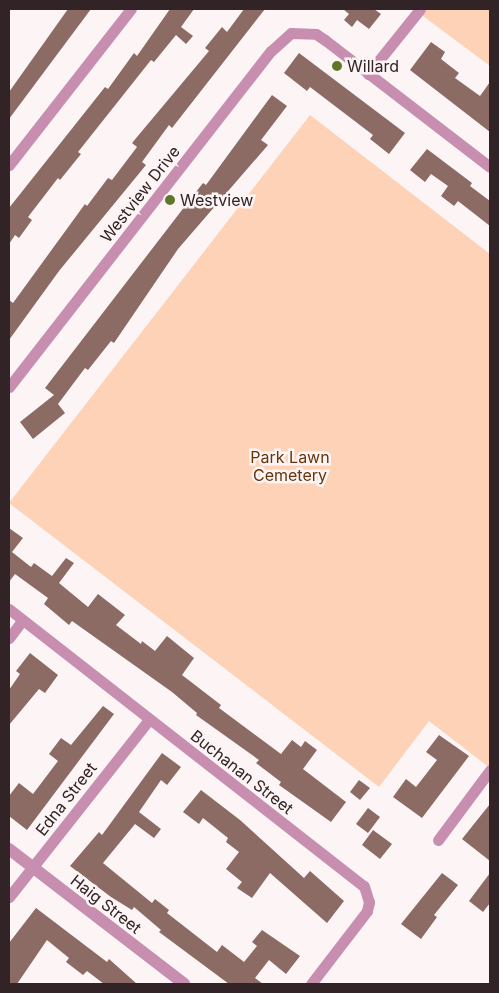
<!DOCTYPE html>
<html>
<head>
<meta charset="utf-8">
<style>
	body { margin:0 }
	#map { position:relative; width:499px; height:993px; overflow:hidden; background:#fcf4f5; font-family:Inter,sans-serif }
	div>[style] { position:absolute }
	.green>* { inset:0; background:#fdd2b7 }
	.building>* { inset:0; background:#8b6b64 }
	.minor>* { height:11px; margin:-5.5px; padding:0 5.5px; transform-origin:5.5px; border-radius:5.5px; background:#c88eaf }
	.tertiary>* { height:12px; margin:-6px; padding:0 6px; transform-origin:6px; border-radius:6px; background:#c88eaf }
	.dots>* { width:14px; height:14px; translate:-50% -50%; box-sizing:border-box; border:2px solid #fcf4f5; border-radius:50% }
	span { translate:-50% -50%; white-space:nowrap; text-align:center; line-height:1.15; -webkit-text-stroke:5px #fcf4f5; paint-order:stroke }
	.poi-label { font-size:16px; color:#312326 }
	.left { translate:0 -50%; text-align:left }
	.street-label { font-size:16px; color:#312326 }
	.park-label { font-size:16px; color:#693508 }
	.frame { position:absolute; inset:0; border:10px solid #312326; pointer-events:none }
</style>
</head>
<body>
<div id="map">
	<div class="green">
		<i style="clip-path:polygon(423px 9px,490px 9px,490px 66px,419px 13px)"></i>
		<i style="clip-path:polygon(310px 115px,490px 254px,490px 768px,429px 721px,379px 787px,9px 503px)"></i>
	</div>
	<div class="building">
		<i style="clip-path:polygon(68px 9px,91px 9px,9px 119px,9px 92px)"></i>
		<i style="clip-path:polygon(170px 9px,194px 9px,181px 27px,193px 36px,186px 44px,176px 35px,154px 62px,151px 60px,78px 152px,81px 154px,60px 180px,58px 178px,28px 217px,32px 220px,19px 238px,15px 235px,9px 244px,9px 208px,105px 87px,108px 89px,134px 53px,137px 56px)"></i>
		<i style="clip-path:polygon(244px 9px,265px 9px,172px 128px,169px 125px,142px 162px,146px 165px,59px 271px,9px 340px,9px 300px,13px 303px,85px 204px,87px 206px,108px 178px,112px 180px,137px 147px,132px 143px,209px 51px,205px 48px,222px 27px,227px 32px)"></i>
		<i style="clip-path:polygon(343px 9px,374px 9px,381px 14px,369px 29px,357px 20px,352px 27px,344px 20px,349px 14px)"></i>
		<i style="clip-path:polygon(431px 42px,445px 52px,441px 59px,459px 73px,455px 78px,480px 96px,490px 82px,490px 132px,410px 70px)"></i>
		<i style="clip-path:polygon(299px 53px,405px 133px,389px 154px,370px 139px,373px 135px,310px 87px,307px 91px,284px 73px)"></i>
		<i style="clip-path:polygon(272px 95px,287px 106px,261px 140px,268px 145px,178px 249px,114px 343px,111px 341px,88px 370px,85px 368px,58px 404px,65px 413px,33px 439px,20px 422px,54px 395px,45px 388px,182px 210px,203px 183px,206px 185px)"></i>
		<i style="clip-path:polygon(427px 149px,472px 183px,470px 186px,490px 201px,490px 226px,458px 201px,454px 206px,441px 196px,448px 186px,431px 174px,425px 182px,410px 170px)"></i>
		<i style="clip-path:polygon(9px 528px,23px 538px,12px 552px,31px 567px,34px 563px,52px 576px,66px 558px,74px 563px,59px 583px,88px 607px,98px 594px,125px 615px,116px 625px,141px 644px,142px 641px,155px 651px,167px 636px,194px 658px,182px 675px,221px 705px,219px 708px,281px 754px,292px 740px,301px 747px,305px 741px,317px 750px,303px 769px,346px 802px,331px 822px,279px 785px,281px 782px,256px 763px,259px 760px,196px 715px,197px 713px,172px 692px,72px 621px,69px 625px,44px 604px,48px 598px,15px 574px,9px 582px)"></i>
		<i style="clip-path:polygon(30px 653px,58px 675px,45px 693px,39px 689px,9px 725px,9px 690px,20px 674px,16px 671px)"></i>
		<i style="clip-path:polygon(103px 706px,114px 714px,27px 830px,9px 816px,9px 796px,19px 783px,33px 794px,58px 761px,49px 754px,61px 738px,71px 745px)"></i>
		<i style="clip-path:polygon(439px 735px,469px 756px,422px 818px,393px 797px,406px 779px,416px 787px,437px 760px,426px 752px)"></i>
		<i style="clip-path:polygon(162px 753px,181px 767px,167px 785px,161px 780px,139px 812px,161px 829px,154px 838px,135px 824px,103px 863px,152px 903px,155px 899px,169px 910px,167px 913px,217px 952px,222px 945px,244px 962px,257px 946px,252px 942px,262px 930px,300px 956px,286px 974px,269px 960px,255px 978px,263px 984px,229px 984px,159px 932px,161px 930px,134px 907px,132px 910px,111px 897px,70px 866px,99px 832px,102px 835px)"></i>
		<i style="clip-path:polygon(359px 780px,370px 788px,360px 800px,350px 792px)"></i>
		<i style="clip-path:polygon(201px 790px,240px 820px,304px 878px,310px 871px,344px 901px,327px 923px,270px 873px,252px 898px,237px 888px,242px 882px,226px 869px,239px 852px,226px 842px,228px 838px,203px 818px,199px 824px,183px 812px)"></i>
		<i style="clip-path:polygon(490px 804px,490px 861px,462px 839px)"></i>
		<i style="clip-path:polygon(368px 808px,380px 817px,368px 833px,356px 824px)"></i>
		<i style="clip-path:polygon(373px 830px,392px 844px,380px 859px,362px 845px)"></i>
		<i style="clip-path:polygon(442px 873px,458px 885px,434px 915px,437px 917px,421px 939px,401px 924px)"></i>
		<i style="clip-path:polygon(490px 873px,490px 903px,483px 912px,469px 901px)"></i>
		<i style="clip-path:polygon(36px 908px,107px 962px,109px 959px,137px 984px,104px 984px,87px 971px,83px 975px,66px 962px,69px 958px,47px 940px,17px 984px,9px 984px,9px 943px)"></i>
	</div>
	<div class="minor">
		<i style="left:368px;top:74px;width:83px;rotate:-51.3deg"></i>
		<i style="left:9px;top:165px;width:198px;rotate:-52deg"></i>
		<i style="left:9px;top:387px;width:426px;rotate:-52.1deg"></i>
		<i style="left:271px;top:51px;width:27px;rotate:-42deg"></i>
		<i style="left:291px;top:33px;width:25px;rotate:2deg"></i>
		<i style="left:316px;top:34px;width:11px;rotate:34deg"></i>
		<i style="left:325px;top:40px;width:208px;rotate:37.6deg"></i>
		<i style="left:9px;top:609px;width:450px;rotate:38deg"></i>
		<i style="left:364px;top:886px;width:17px;rotate:73deg"></i>
		<i style="left:369px;top:902px;width:9px;rotate:103deg"></i>
		<i style="left:367px;top:911px;width:92px;rotate:127.5deg"></i>
		<i style="left:9px;top:638px;width:21px;rotate:-53deg"></i>
		<i style="left:438px;top:840px;width:87px;rotate:-53.4deg"></i>
		<i style="left:9px;top:897px;width:224px;rotate:-51.7deg"></i>
	</div>
	<div class="tertiary">
		<i style="left:9px;top:849px;width:221px;rotate:37.6deg"></i>
	</div>
	<div class="dots">
		<i style="left:337px;top:66px;background:#607628"></i>
		<i style="left:170px;top:200px;background:#607628"></i>
	</div>
	<div class="poi-label">
		<span class="left" style="left:347px;top:66px">Willard</span>
		<span class="left" style="left:180px;top:200px">Westview</span>
	</div>
	<div class="street-label">
		<span style="left:140px;top:194px;rotate:-52deg">Westview Drive</span>
		<span style="left:242px;top:772px;rotate:38deg">Buchanan Street</span>
		<span style="left:66px;top:799px;rotate:-52deg">Edna Street</span>
		<span style="left:106px;top:904px;rotate:38deg">Haig Street</span>
	</div>
	<div class="park-label">
		<span style="left:290px;top:466px">Park Lawn<br>Cemetery</span>
	</div>
	<div class="frame"></div>
</div>
</body>
</html>
